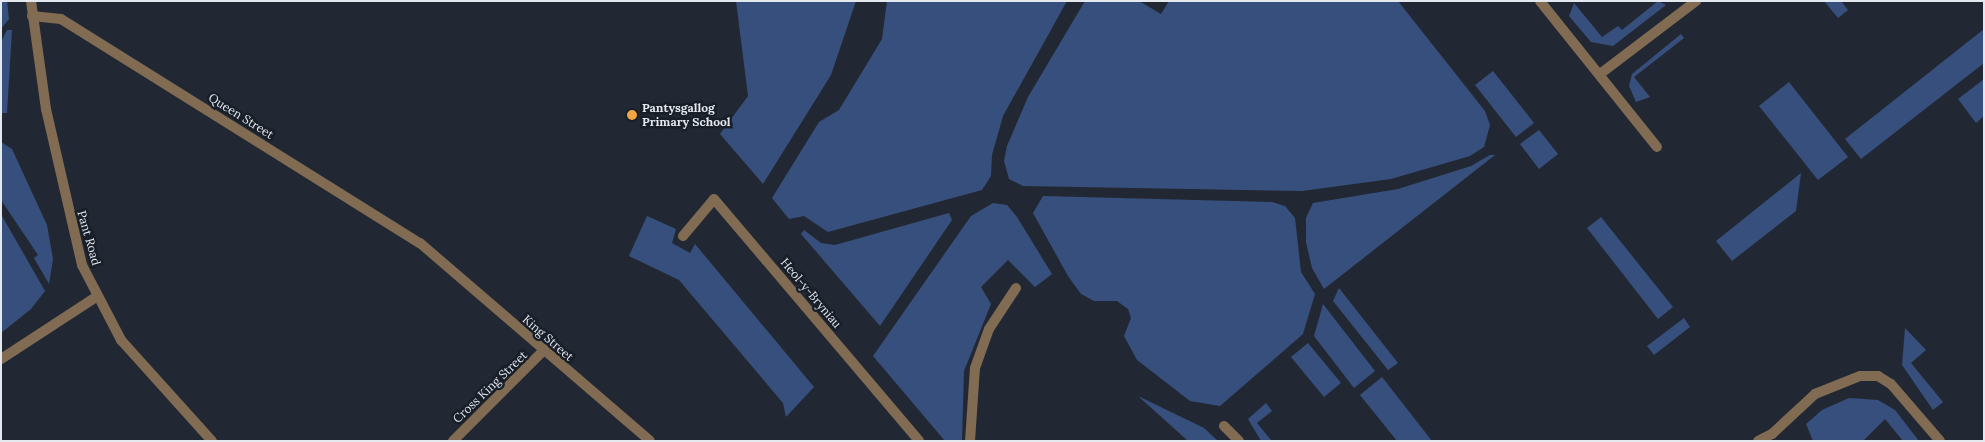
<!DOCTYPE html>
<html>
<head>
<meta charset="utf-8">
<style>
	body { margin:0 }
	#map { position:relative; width:1985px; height:442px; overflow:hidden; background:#222833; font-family:Lora,serif }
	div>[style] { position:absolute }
	.green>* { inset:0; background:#374f7c }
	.minor>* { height:10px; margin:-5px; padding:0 5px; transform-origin:5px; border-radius:5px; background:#816b53 }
	.tertiary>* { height:10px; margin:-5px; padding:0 5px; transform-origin:5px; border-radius:5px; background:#816b53 }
	.dots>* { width:14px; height:14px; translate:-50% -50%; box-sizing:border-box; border:2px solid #191f29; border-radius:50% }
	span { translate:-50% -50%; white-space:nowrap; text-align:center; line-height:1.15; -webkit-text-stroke:5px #191f29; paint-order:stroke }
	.poi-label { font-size:12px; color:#e4e8ef; font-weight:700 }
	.left { translate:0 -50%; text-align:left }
	.street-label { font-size:12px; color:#e4e8ef }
	.frame { position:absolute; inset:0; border:2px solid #e4e8ef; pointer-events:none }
</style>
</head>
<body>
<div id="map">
	<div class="green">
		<i style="clip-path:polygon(1px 1px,7px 1px,9px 19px,1px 29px)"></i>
		<i style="clip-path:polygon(736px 1px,856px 1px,831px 75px,763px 184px,720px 134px,748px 96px)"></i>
		<i style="clip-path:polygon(887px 1px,1067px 1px,1003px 116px,992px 155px,991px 176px,982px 190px,828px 232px,804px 216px,789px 219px,772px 198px,819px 122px,839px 110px,882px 39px)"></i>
		<i style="clip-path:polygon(1085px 1px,1139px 1px,1161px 14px,1169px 1px,1398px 1px,1485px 111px,1490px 125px,1484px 147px,1470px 156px,1391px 179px,1302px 191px,1023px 186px,1009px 179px,1004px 161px,1007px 146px,1028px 97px)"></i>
		<i style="clip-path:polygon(1658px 1px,1666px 5px,1613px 46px,1591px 42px,1569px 16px,1574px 3px,1602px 37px,1618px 26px,1622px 30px)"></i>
		<i style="clip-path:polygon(1824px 1px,1841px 1px,1848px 10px,1838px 18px)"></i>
		<i style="clip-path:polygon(1984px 29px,1984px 63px,1861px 159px,1845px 139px)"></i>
		<i style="clip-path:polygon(7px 30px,12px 30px,7px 113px,1px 113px,1px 42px)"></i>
		<i style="clip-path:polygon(1681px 34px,1684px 38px,1634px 77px,1650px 97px,1636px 102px,1629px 86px,1632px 74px)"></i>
		<i style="clip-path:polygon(1493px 71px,1534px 123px,1516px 137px,1475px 85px)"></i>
		<i style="clip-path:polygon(1984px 79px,1984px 116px,1976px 123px,1958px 99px)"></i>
		<i style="clip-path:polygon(1789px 82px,1848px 157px,1818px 180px,1759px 106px)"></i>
		<i style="clip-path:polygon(1539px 130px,1558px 154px,1539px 169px,1520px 144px)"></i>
		<i style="clip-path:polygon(1px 142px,12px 149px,47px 225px,53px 259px,49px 284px,34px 258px,38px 255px,1px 200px)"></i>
		<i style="clip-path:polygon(1490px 155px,1495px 155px,1324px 289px,1312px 268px,1306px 242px,1306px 218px,1313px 203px,1398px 189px,1471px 166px)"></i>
		<i style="clip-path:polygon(1801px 173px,1796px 211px,1732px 261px,1716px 241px)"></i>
		<i style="clip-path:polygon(1043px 196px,1272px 202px,1285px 206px,1295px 218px,1301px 272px,1315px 294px,1303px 334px,1220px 406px,1190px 401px,1137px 360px,1124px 336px,1131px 318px,1128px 309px,1117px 301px,1094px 301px,1081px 294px,1068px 276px,1033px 213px)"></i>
		<i style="clip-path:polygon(993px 203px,1007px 205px,1017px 217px,1052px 274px,1035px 287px,1008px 260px,981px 287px,991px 304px,964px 371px,962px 441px,945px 441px,873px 356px,971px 216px)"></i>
		<i style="clip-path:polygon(949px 213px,952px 220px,880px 326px,801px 234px,804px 230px,821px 243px,835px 245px)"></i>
		<i style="clip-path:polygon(2px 216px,45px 291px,31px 309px,1px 333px)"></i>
		<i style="clip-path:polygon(647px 216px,676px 229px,672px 243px,690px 253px,695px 244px,814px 387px,786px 417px,783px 403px,679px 280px,629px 256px)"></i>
		<i style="clip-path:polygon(1601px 217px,1673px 307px,1658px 319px,1587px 228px)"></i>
		<i style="clip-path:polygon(1339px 288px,1398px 363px,1388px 370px,1333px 301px)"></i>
		<i style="clip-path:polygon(1323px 304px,1375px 371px,1354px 388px,1314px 336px)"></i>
		<i style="clip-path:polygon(1684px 318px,1690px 327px,1654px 355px,1647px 346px)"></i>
		<i style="clip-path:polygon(1905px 328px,1926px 350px,1911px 363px,1943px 402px,1933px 410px,1902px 365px)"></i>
		<i style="clip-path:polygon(1308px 343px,1341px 383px,1324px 397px,1291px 357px)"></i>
		<i style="clip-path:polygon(1382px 377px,1432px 441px,1397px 441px,1360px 395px)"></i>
		<i style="clip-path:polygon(1138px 396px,1204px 428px,1218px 441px,1188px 441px)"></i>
		<i style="clip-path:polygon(1849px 398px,1878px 400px,1895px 410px,1919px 441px,1903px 441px,1885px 419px,1863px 441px,1813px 441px,1806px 424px,1822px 410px)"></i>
		<i style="clip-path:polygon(1266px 403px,1272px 411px,1257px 423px,1271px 440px,1261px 441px,1248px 419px)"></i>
	</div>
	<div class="minor">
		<i style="left:1540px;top:1px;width:187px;rotate:51.3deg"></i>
		<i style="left:32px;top:16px;width:29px;rotate:6deg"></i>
		<i style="left:61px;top:19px;width:423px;rotate:32deg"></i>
		<i style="left:420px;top:243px;width:303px;rotate:40.7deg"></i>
		<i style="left:1600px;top:74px;width:121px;rotate:-37.2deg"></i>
		<i style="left:683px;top:236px;width:48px;rotate:-50deg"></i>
		<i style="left:714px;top:199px;width:317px;rotate:49.7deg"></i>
		<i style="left:1px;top:359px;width:113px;rotate:-33.1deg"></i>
		<i style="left:1224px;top:426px;width:21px;rotate:45deg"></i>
		<i style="left:453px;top:441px;width:127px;rotate:-45deg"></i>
		<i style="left:970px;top:441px;width:73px;rotate:-86.1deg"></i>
		<i style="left:975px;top:368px;width:41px;rotate:-70.3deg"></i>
		<i style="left:989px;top:329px;width:49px;rotate:-56.6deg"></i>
		<i style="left:1758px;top:441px;width:16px;rotate:-27deg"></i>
		<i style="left:1772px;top:434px;width:59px;rotate:-42.9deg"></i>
		<i style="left:1815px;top:394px;width:48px;rotate:-21.8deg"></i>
		<i style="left:1860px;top:376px;width:18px"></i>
		<i style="left:1878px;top:376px;width:15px;rotate:32deg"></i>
		<i style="left:1891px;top:384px;width:75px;rotate:49.3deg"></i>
	</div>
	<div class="tertiary">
		<i style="left:31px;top:1px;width:109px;rotate:82.1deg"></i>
		<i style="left:46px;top:109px;width:160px;rotate:77deg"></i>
		<i style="left:82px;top:265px;width:85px;rotate:62.5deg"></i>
		<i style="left:121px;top:340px;width:136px;rotate:48deg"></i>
	</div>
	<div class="dots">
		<i style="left:632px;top:115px;background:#f3a443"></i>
	</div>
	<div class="poi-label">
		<span class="left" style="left:642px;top:115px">Pantysgallog<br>Primary School</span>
	</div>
	<div class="street-label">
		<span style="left:241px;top:116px;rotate:32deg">Queen Street</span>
		<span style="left:89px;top:238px;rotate:74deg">Pant Road</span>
		<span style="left:811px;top:293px;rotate:50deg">Heol-y-Bryniau</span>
		<span style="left:548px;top:338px;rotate:41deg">King Street</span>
		<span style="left:490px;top:387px;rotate:-44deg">Cross King Street</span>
	</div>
	<div class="frame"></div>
</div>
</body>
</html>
